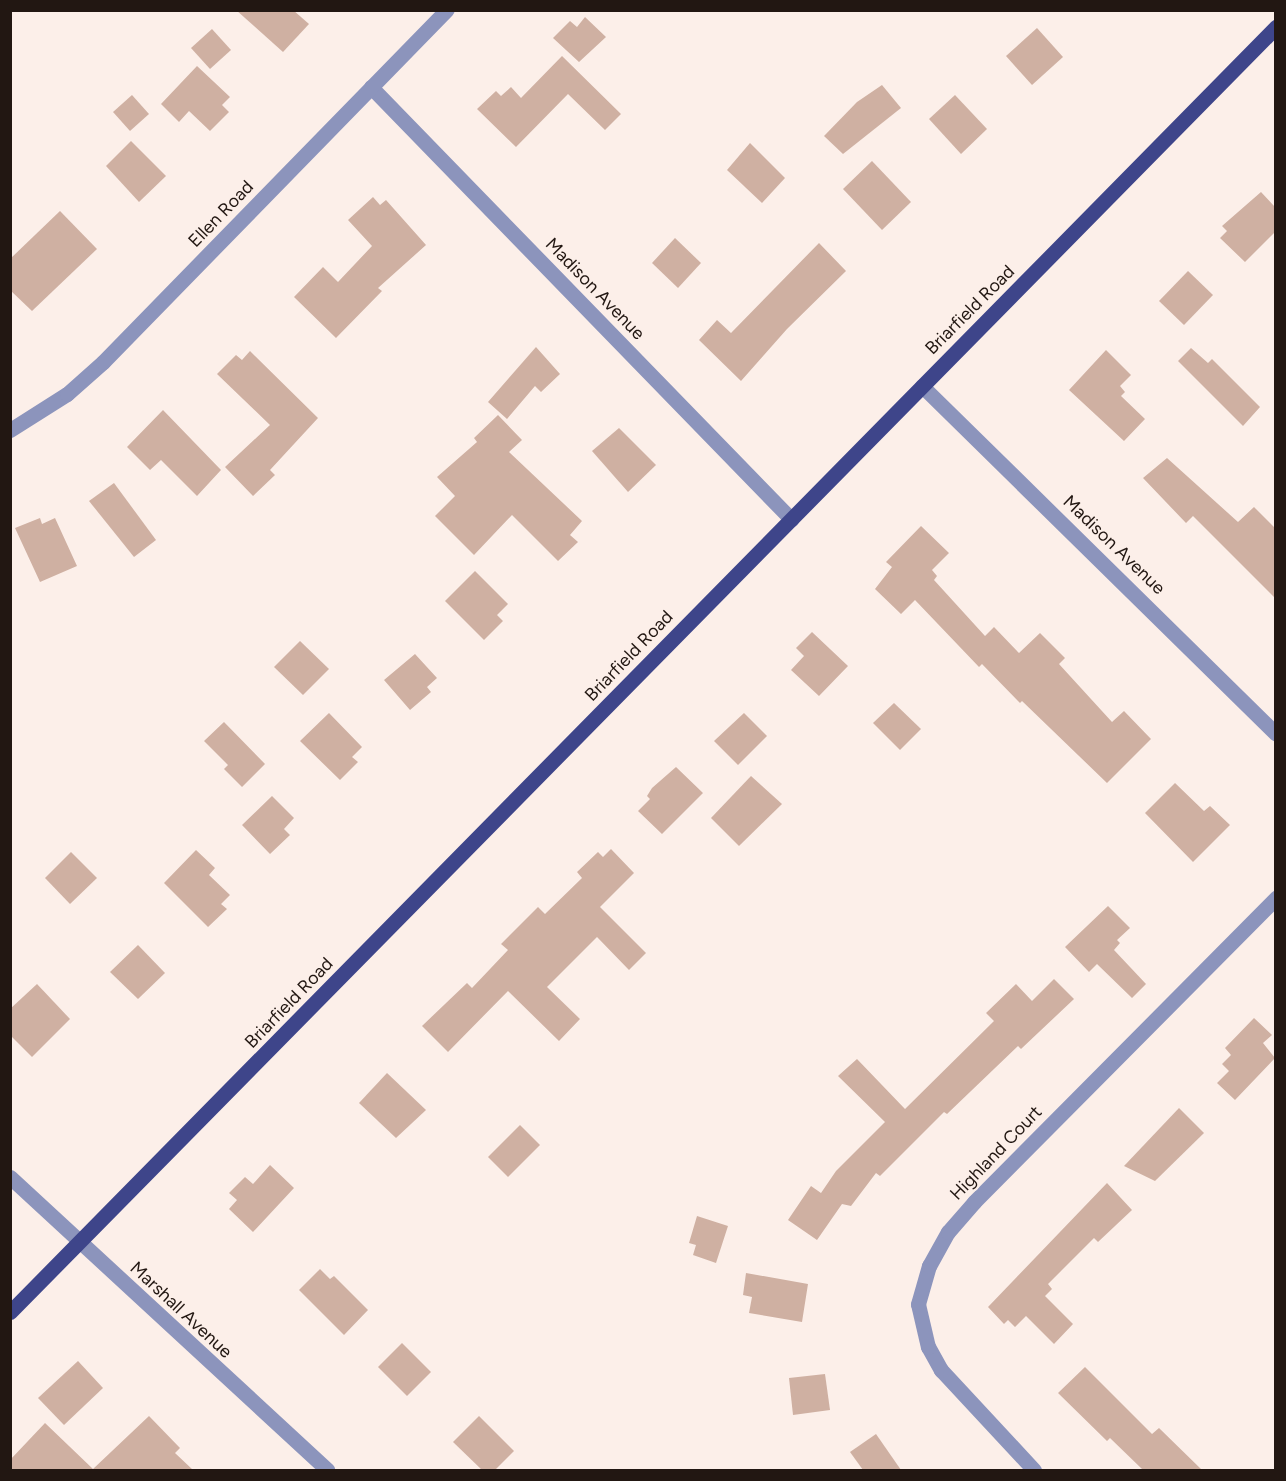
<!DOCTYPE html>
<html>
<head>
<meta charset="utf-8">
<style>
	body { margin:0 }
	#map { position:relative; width:1286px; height:1481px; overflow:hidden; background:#fcefe9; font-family:Figtree,sans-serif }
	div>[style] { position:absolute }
	.building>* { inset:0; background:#cfb0a2 }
	.minor>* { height:15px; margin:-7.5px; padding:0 7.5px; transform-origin:7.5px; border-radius:7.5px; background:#8c94bc }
	.major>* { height:15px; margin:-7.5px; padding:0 7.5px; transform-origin:7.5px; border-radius:7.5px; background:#3e458a }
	span { translate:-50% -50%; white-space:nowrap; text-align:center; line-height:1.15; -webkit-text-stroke:4.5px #fcefe9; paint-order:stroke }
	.street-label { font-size:18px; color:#221712 }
	.frame { position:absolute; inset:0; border:12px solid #221712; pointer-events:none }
</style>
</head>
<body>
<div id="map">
	<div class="building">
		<i style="clip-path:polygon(236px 10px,293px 10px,309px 24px,283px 52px)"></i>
		<i style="clip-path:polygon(585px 17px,606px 37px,579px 62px,553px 38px,570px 21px,577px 27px)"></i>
		<i style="clip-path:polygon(1037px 28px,1063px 57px,1032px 85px,1006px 56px)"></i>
		<i style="clip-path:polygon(212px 29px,231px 50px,210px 69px,191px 48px)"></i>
		<i style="clip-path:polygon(562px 56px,621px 114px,605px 130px,568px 94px,516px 147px,477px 109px,496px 91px,501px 96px,511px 87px,521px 98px)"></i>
		<i style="clip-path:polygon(197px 66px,230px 97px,222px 105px,229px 112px,210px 131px,189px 111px,179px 122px,161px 104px)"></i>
		<i style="clip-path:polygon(882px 85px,901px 108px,843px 154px,824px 136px,857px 102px)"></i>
		<i style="clip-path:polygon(132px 95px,149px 114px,130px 131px,113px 112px)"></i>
		<i style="clip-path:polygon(955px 95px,987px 129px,961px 154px,929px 119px)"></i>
		<i style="clip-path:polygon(131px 141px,166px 176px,139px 202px,106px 166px)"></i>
		<i style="clip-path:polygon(750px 143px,785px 178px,762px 203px,727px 170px)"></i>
		<i style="clip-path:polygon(872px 161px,911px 202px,882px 230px,843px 189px)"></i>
		<i style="clip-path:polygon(1261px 192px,1275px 207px,1275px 232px,1245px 262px,1220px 238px,1227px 231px,1222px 226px)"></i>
		<i style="clip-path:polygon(373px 197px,380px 205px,386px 200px,426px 245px,378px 288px,382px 291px,336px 338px,294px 297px,323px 267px,338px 282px,372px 246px,348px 220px)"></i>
		<i style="clip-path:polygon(60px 211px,97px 249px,32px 311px,10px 290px,10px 259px)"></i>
		<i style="clip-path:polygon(675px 238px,701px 263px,678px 288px,652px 263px)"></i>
		<i style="clip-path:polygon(819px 243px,846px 271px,787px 329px,741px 381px,699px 340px,717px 320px,731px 333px)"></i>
		<i style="clip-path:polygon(1188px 271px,1213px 295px,1184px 325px,1159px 301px)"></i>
		<i style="clip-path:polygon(536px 347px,560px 374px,541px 392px,535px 386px,507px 419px,488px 402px)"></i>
		<i style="clip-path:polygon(1191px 348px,1208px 363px,1212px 359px,1260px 407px,1243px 426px,1178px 361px)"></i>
		<i style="clip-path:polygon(1106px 350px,1131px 375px,1120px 386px,1125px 392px,1121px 396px,1145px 419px,1124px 441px,1069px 390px)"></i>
		<i style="clip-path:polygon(250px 351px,318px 418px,270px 470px,275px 475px,253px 496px,225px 467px,270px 425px,217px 374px,236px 355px,242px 360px)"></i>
		<i style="clip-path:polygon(163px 410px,221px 470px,197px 496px,161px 460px,150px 470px,127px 447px)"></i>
		<i style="clip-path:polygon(498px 415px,522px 440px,509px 452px,582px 521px,570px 535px,578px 542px,558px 561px,512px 515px,474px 555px,435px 516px,455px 496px,437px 477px,477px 442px,474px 438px)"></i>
		<i style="clip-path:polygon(619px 428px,656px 465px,628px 492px,592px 451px)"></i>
		<i style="clip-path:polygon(1167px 458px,1238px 522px,1254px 507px,1275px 528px,1275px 598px,1193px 516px,1186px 523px,1143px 478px)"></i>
		<i style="clip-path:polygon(114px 483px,156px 540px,134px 557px,89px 501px)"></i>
		<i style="clip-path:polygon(40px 518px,42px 524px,55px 518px,77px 566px,40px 582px,15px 528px)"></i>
		<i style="clip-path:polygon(921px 526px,949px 553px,932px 570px,937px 576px,934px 580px,985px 636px,994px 627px,1019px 653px,1040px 633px,1065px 658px,1059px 664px,1112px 722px,1124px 711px,1151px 739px,1107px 783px,1022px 701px,1020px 703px,982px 664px,979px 667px,915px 600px,901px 614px,875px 589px,892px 567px,886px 562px)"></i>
		<i style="clip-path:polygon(475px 571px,508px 604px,497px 615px,503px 621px,484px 640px,445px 601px)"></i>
		<i style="clip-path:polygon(812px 632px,848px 666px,819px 696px,791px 670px,804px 656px,796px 648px)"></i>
		<i style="clip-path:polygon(300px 641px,329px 669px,303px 695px,274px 667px)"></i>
		<i style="clip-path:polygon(415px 654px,437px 678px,427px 687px,431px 692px,410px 710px,384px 680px)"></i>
		<i style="clip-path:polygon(894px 703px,921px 729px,900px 750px,873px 723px)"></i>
		<i style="clip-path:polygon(329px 713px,362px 747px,352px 757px,358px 762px,340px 780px,300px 741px)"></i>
		<i style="clip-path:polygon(744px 713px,767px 736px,738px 765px,714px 741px)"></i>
		<i style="clip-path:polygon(224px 722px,265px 764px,242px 787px,224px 769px,228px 765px,204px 741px)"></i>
		<i style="clip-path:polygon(676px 767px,703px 793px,662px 834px,638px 811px,650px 799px,647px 796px,652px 788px)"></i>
		<i style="clip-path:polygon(751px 776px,782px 804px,739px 846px,711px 818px)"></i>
		<i style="clip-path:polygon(1175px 783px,1204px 811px,1210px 806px,1230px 825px,1193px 862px,1145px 813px)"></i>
		<i style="clip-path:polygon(272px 796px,294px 818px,284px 829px,290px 835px,270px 854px,242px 825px)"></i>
		<i style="clip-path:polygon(611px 849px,634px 873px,600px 907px,646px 953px,629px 970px,597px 937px,547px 987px,580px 1019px,559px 1041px,508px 991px,448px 1052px,422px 1026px,467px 983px,472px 988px,508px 950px,501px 944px,538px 907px,545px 914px,582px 878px,577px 872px,598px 852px,603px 857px)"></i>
		<i style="clip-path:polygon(196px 850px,215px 868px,209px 875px,230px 895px,221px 904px,227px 909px,208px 927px,164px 883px)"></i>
		<i style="clip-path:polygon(71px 852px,97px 878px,70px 904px,45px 878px)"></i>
		<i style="clip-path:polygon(1108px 906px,1130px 928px,1117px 940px,1120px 943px,1114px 950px,1146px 984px,1132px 998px,1097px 964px,1089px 972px,1065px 947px)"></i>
		<i style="clip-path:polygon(138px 945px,165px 973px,138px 999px,110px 972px)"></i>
		<i style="clip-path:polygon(1054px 979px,1074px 999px,1021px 1049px,1018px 1046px,947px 1114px,944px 1112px,880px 1176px,876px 1173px,851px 1206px,842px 1204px,817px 1240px,788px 1220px,811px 1186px,821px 1193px,836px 1171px,885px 1122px,838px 1076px,857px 1059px,905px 1109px,994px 1021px,986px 1013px,1016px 984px,1032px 1001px)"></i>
		<i style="clip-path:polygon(37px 984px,70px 1019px,32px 1057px,10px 1035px,10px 1009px)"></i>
		<i style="clip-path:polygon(1254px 1018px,1272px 1035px,1263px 1043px,1275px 1058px,1235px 1100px,1217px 1083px,1229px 1071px,1222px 1064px,1231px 1055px,1225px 1048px)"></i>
		<i style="clip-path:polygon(387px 1073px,426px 1110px,396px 1138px,359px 1103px)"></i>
		<i style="clip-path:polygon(1179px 1108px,1204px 1133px,1155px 1181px,1124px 1166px)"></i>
		<i style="clip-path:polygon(520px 1125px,540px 1145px,508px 1177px,488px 1157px)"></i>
		<i style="clip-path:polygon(270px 1165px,294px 1188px,253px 1232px,229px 1209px,237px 1200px,229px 1193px,245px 1177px,253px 1184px)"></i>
		<i style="clip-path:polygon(1107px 1183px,1132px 1210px,1098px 1242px,1094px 1238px,1048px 1284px,1052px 1289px,1045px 1296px,1073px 1324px,1054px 1344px,1026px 1316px,1015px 1327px,1008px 1320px,1004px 1324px,988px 1307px)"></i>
		<i style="clip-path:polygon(697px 1216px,728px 1226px,716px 1263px,693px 1255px,696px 1245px,689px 1243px)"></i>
		<i style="clip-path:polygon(320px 1269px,330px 1279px,334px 1276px,368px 1310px,344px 1335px,299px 1290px)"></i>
		<i style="clip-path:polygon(746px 1273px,808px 1284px,802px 1322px,749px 1313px,752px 1297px,743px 1295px)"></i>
		<i style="clip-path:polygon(402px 1343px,431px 1372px,407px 1396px,378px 1367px)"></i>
		<i style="clip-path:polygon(78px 1361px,103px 1388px,64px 1425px,38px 1398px)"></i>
		<i style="clip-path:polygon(1085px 1367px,1152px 1434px,1159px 1428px,1202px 1470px,1143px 1470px,1110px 1438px,1107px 1441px,1058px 1393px)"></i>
		<i style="clip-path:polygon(825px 1374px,830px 1410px,793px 1415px,789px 1378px)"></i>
		<i style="clip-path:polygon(149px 1416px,180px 1448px,175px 1453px,193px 1470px,10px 1470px,10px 1460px,45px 1423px,93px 1469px)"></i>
		<i style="clip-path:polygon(479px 1416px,514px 1451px,495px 1470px,482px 1470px,453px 1442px)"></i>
		<i style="clip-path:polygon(876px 1434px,901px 1470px,863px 1470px,850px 1452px)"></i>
	</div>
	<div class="minor">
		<i style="left:371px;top:87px;width:603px;rotate:45.81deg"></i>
		<i style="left:922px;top:386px;width:496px;rotate:44.5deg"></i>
		<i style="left:10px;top:430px;width:67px;rotate:-32.3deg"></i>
		<i style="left:67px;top:394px;width:48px;rotate:-41.6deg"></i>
		<i style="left:103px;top:362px;width:492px;rotate:-45.7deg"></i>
		<i style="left:10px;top:1177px;width:432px;rotate:42.7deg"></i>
		<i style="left:1034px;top:1470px;width:137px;rotate:-132.9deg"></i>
		<i style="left:941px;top:1370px;width:26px;rotate:-119deg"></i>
		<i style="left:928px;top:1347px;width:44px;rotate:-103.1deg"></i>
		<i style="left:918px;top:1304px;width:40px;rotate:-74deg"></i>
		<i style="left:929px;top:1266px;width:39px;rotate:-61deg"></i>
		<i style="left:948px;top:1232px;width:40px;rotate:-49deg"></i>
		<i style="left:974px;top:1202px;width:429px;rotate:-45.2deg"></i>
	</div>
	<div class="major">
		<i style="left:10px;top:1312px;width:1804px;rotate:-45.43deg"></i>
	</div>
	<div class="street-label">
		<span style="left:221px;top:214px;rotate:-46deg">Ellen Road</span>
		<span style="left:595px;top:289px;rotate:46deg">Madison Avenue</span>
		<span style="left:970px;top:310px;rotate:-45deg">Briarfield Road</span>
		<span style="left:1114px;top:545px;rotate:44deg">Madison Avenue</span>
		<span style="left:629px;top:656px;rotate:-46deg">Briarfield Road</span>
		<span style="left:289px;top:1003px;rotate:-46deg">Briarfield Road</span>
		<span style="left:996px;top:1153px;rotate:-46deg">Highland Court</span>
		<span style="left:181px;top:1310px;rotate:43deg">Marshall Avenue</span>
	</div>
	<div class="frame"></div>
</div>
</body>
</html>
